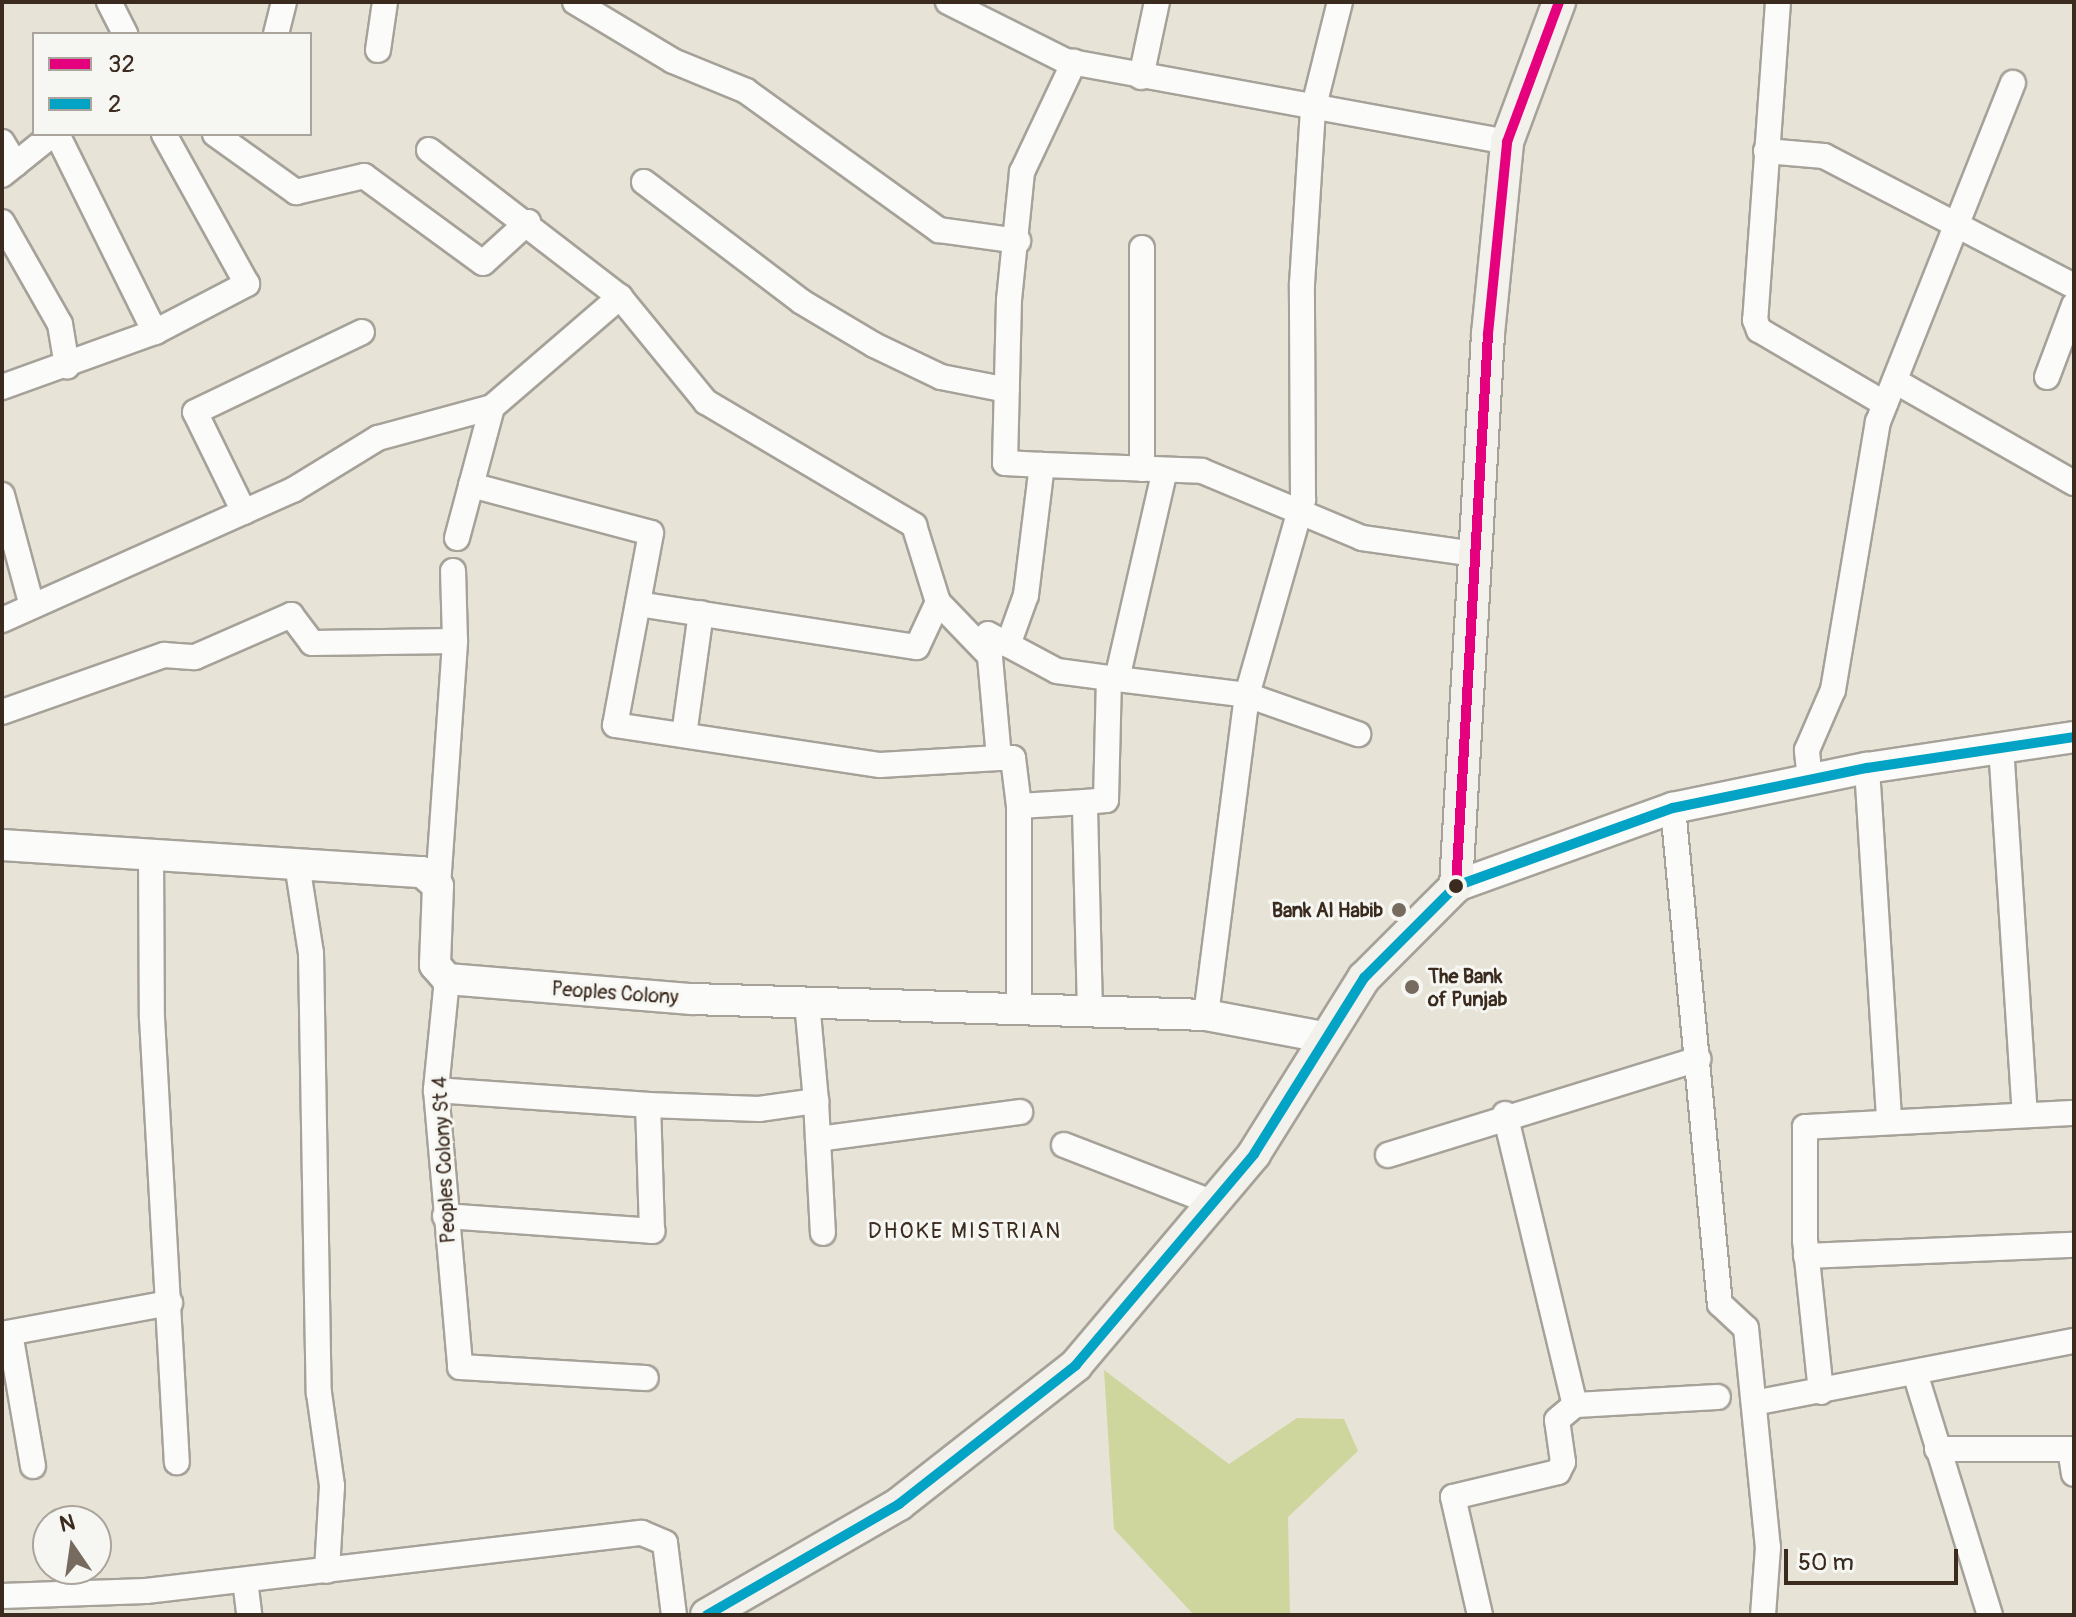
<!DOCTYPE html>
<html>
<head>
<meta charset="utf-8">
<style>
	body { margin:0 }
	#map { position:relative; width:2076px; height:1617px; overflow:hidden; background:#e7e4d7; font-family:Pangolin,sans-serif }
	div>[style] { position:absolute }
	.green>* { inset:0; background:#ced69d }
	.roads { filter:drop-shadow(2px 0 #a6a199) drop-shadow(-2px 0 #a6a199) drop-shadow(0 2px #a6a199) drop-shadow(0 -2px #a6a199) }
	.minor>* { height:24px; margin:-12px; padding:0 12px; transform-origin:12px; border-radius:12px; background:#fbfbf9 }
	.tertiary>* { height:30px; margin:-15px; padding:0 15px; transform-origin:15px; border-radius:15px; background:#fbfbf9 }
	.secondary>* { height:32px; margin:-16px; padding:0 16px; transform-origin:16px; border-radius:16px; background:#f3f1eb }
	.bus-1>* { height:10px; margin:-5px; padding:0 5px; transform-origin:5px; border-radius:5px; background:#e5007d }
	.bus-2>* { height:10px; margin:-5px; padding:0 5px; transform-origin:5px; border-radius:5px; background:#03a3c5 }
	.dots>* { width:22px; height:22px; translate:-50% -50%; box-sizing:border-box; border:4px solid #f6f6f2; border-radius:50% }
	span { translate:-50% -50%; white-space:nowrap; text-align:center; line-height:1.15; -webkit-text-stroke:6px #f6f6f2; paint-order:stroke }
	.poi-label { font-size:20px; color:#3b2a1e; font-weight:700 }
	.right { translate:-100% -50%; text-align:right }
	.left { translate:0 -50%; text-align:left }
	.street-label { font-size:20px; color:#3b2a1e }
	.neighbourhood-label { font-size:22px; color:#3b2a1e; letter-spacing:2px }
	.frame { position:absolute; inset:0; border:4px solid #3b2a1e; pointer-events:none }
	.legend { position:absolute; left:32px; top:32px; width:280px; height:104px; box-sizing:border-box; background:#f6f6f2; border:2px solid #aba49d; margin:0; padding:10px 14px; list-style:none; font-size:24px; color:#3b2a1e }
	.legend li { display:flex; align-items:center; gap:16px; height:40px }
	.legend b { width:40px; border:2px solid #aba49d }
	.north { position:absolute; left:32px; top:1505px; width:80px; height:80px; box-sizing:border-box; background:#f6f6f2; border:2px solid #aba49d; border-radius:50%; rotate:347deg; font-size:22px; font-weight:700; line-height:32px; text-align:center; color:#3b2a1e }
	.north::after { content:''; display:block; margin:auto; width:28px; height:36px; background:#776b5f; clip-path:polygon(50% 0,100% 100%,50% 72%,0 100%) }
	.scale { position:absolute; left:1784px; top:1549px; width:174px; height:36px; box-sizing:border-box; border:4px solid #3b2a1e; border-top:0; padding-left:10px; font-size:24px; line-height:28px; white-space:nowrap; color:#3b2a1e; -webkit-text-stroke:6px #f6f6f2; paint-order:stroke }
</style>
</head>
<body>
<div id="map">
	<div class="green">
		<i style="clip-path:polygon(1104px 1370px,1229px 1464px,1297px 1418px,1344px 1419px,1358px 1451px,1288px 1517px,1290px 1615px,1194px 1615px,1114px 1529px)"></i>
	</div>
	<div class="roads">
		<div class="minor">
			<i style="left:109px;top:2px;width:36px;rotate:63deg"></i>
			<i style="left:575px;top:2px;width:114px;rotate:31deg"></i>
			<i style="left:673px;top:61px;width:79px;rotate:22.3deg"></i>
			<i style="left:746px;top:91px;width:238px;rotate:35.8deg"></i>
			<i style="left:939px;top:230px;width:80px;rotate:7.9deg"></i>
			<i style="left:948px;top:2px;width:132px;rotate:26.6deg"></i>
			<i style="left:1066px;top:61px;width:448px;rotate:10.4deg"></i>
			<i style="left:1778px;top:2px;width:319px;rotate:94.1deg"></i>
			<i style="left:1755px;top:320px;width:11px;rotate:68deg"></i>
			<i style="left:1759px;top:330px;width:146px;rotate:30.4deg"></i>
			<i style="left:276px;top:34px;width:33px;rotate:-76deg"></i>
			<i style="left:378px;top:50px;width:49px;rotate:-81.7deg"></i>
			<i style="left:1141px;top:77px;width:77px;rotate:-78deg"></i>
			<i style="left:57px;top:134px;width:221px;rotate:63.7deg"></i>
			<i style="left:215px;top:134px;width:100px;rotate:35.6deg"></i>
			<i style="left:296px;top:192px;width:70px;rotate:-13.2deg"></i>
			<i style="left:364px;top:176px;width:147px;rotate:36.2deg"></i>
			<i style="left:483px;top:263px;width:61px;rotate:-42.3deg"></i>
			<i style="left:2px;top:142px;width:26px;rotate:59deg"></i>
			<i style="left:429px;top:150px;width:241px;rotate:37.6deg"></i>
			<i style="left:620px;top:297px;width:136px;rotate:50.7deg"></i>
			<i style="left:706px;top:402px;width:242px;rotate:30.6deg"></i>
			<i style="left:914px;top:525px;width:81px;rotate:72.7deg"></i>
			<i style="left:938px;top:602px;width:75px;rotate:46.1deg"></i>
			<i style="left:1766px;top:151px;width:58px;rotate:4.9deg"></i>
			<i style="left:1824px;top:156px;width:282px;rotate:27.5deg"></i>
			<i style="left:2px;top:175px;width:65px;rotate:-38.8deg"></i>
			<i style="left:644px;top:182px;width:198px;rotate:37.2deg"></i>
			<i style="left:802px;top:302px;width:84px;rotate:30.8deg"></i>
			<i style="left:874px;top:345px;width:74px;rotate:25.5deg"></i>
			<i style="left:941px;top:377px;width:67px;rotate:11.1deg"></i>
			<i style="left:2px;top:222px;width:117px;rotate:60.4deg"></i>
			<i style="left:60px;top:324px;width:43px;rotate:80.5deg"></i>
			<i style="left:1142px;top:248px;width:221px;rotate:90deg"></i>
			<i style="left:2047px;top:377px;width:77px;rotate:-69.4deg"></i>
			<i style="left:1895px;top:381px;width:206px;rotate:29.7deg"></i>
			<i style="left:2px;top:387px;width:163px;rotate:-19.8deg"></i>
			<i style="left:155px;top:332px;width:104px;rotate:-27.6deg"></i>
			<i style="left:247px;top:284px;width:171px;rotate:-119deg"></i>
			<i style="left:1042px;top:465px;width:37px;rotate:-177deg"></i>
			<i style="left:1005px;top:463px;width:163px;rotate:-88.6deg"></i>
			<i style="left:1009px;top:300px;width:129px;rotate:-84.2deg"></i>
			<i style="left:1022px;top:172px;width:122px;rotate:-64.7deg"></i>
			<i style="left:471px;top:485px;width:186px;rotate:14.9deg"></i>
			<i style="left:651px;top:533px;width:195px;rotate:100.6deg"></i>
			<i style="left:615px;top:725px;width:268px;rotate:8.6deg"></i>
			<i style="left:880px;top:765px;width:119px;rotate:-3.4deg"></i>
			<i style="left:2px;top:495px;width:115px;rotate:74.9deg"></i>
			<i style="left:244px;top:512px;width:111px;rotate:-116.1deg"></i>
			<i style="left:195px;top:412px;width:185px;rotate:-25.6deg"></i>
			<i style="left:457px;top:538px;width:136px;rotate:-75deg"></i>
			<i style="left:638px;top:604px;width:282px;rotate:8.8deg"></i>
			<i style="left:917px;top:647px;width:50px;rotate:-65deg"></i>
			<i style="left:2px;top:620px;width:319px;rotate:-24.1deg"></i>
			<i style="left:293px;top:490px;width:100px;rotate:-31.5deg"></i>
			<i style="left:378px;top:438px;width:118px;rotate:-15.2deg"></i>
			<i style="left:492px;top:407px;width:169px;rotate:-40.7deg"></i>
			<i style="left:1008px;top:645px;width:53px;rotate:-70.2deg"></i>
			<i style="left:1026px;top:595px;width:131px;rotate:-83deg"></i>
			<i style="left:1042px;top:465px;width:160px;rotate:2.1deg"></i>
			<i style="left:1202px;top:471px;width:173px;rotate:22.7deg"></i>
			<i style="left:1362px;top:538px;width:113px;rotate:8.1deg"></i>
			<i style="left:1117px;top:679px;width:214px;rotate:-77.1deg"></i>
			<i style="left:2px;top:712px;width:172px;rotate:-19.4deg"></i>
			<i style="left:164px;top:655px;width:31px;rotate:4deg"></i>
			<i style="left:195px;top:657px;width:105px;rotate:-23.6deg"></i>
			<i style="left:291px;top:615px;width:35px;rotate:53deg"></i>
			<i style="left:312px;top:643px;width:143px;rotate:-0.8deg"></i>
			<i style="left:455px;top:641px;width:70px;rotate:-91.6deg"></i>
			<i style="left:684px;top:735px;width:123px;rotate:-82.1deg"></i>
			<i style="left:2001px;top:746px;width:369px;rotate:86.3deg"></i>
			<i style="left:1867px;top:768px;width:350px;rotate:86.4deg"></i>
			<i style="left:1810px;top:780px;width:30px;rotate:-96deg"></i>
			<i style="left:1807px;top:750px;width:65px;rotate:-66.6deg"></i>
			<i style="left:1833px;top:690px;width:272px;rotate:-80.5deg"></i>
			<i style="left:1878px;top:422px;width:365px;rotate:-68.3deg"></i>
			<i style="left:1019px;top:806px;width:48px;rotate:-97.1deg"></i>
			<i style="left:1013px;top:758px;width:14px;rotate:180deg"></i>
			<i style="left:999px;top:758px;width:124px;rotate:-95.1deg"></i>
			<i style="left:988px;top:634px;width:78px;rotate:28.2deg"></i>
			<i style="left:1057px;top:671px;width:52px;rotate:7.7deg"></i>
			<i style="left:1673px;top:808px;width:498px;rotate:84.6deg"></i>
			<i style="left:1720px;top:1304px;width:35px;rotate:43deg"></i>
			<i style="left:1746px;top:1328px;width:220px;rotate:84.3deg"></i>
			<i style="left:1768px;top:1547px;width:68px;rotate:94.2deg"></i>
			<i style="left:151px;top:853px;width:165px;rotate:89.7deg"></i>
			<i style="left:152px;top:1018px;width:445px;rotate:86.8deg"></i>
			<i style="left:297px;top:864px;width:90px;rotate:81.1deg"></i>
			<i style="left:311px;top:953px;width:440px;rotate:89deg"></i>
			<i style="left:319px;top:1393px;width:94px;rotate:82deg"></i>
			<i style="left:332px;top:1486px;width:85px;rotate:93.4deg"></i>
			<i style="left:438px;top:886px;width:246px;rotate:-86deg"></i>
			<i style="left:447px;top:979px;width:112px;rotate:95.7deg"></i>
			<i style="left:436px;top:1090px;width:278px;rotate:85deg"></i>
			<i style="left:460px;top:1367px;width:186px;rotate:3.4deg"></i>
			<i style="left:1019px;top:1010px;width:204px;rotate:-90deg"></i>
			<i style="left:1019px;top:806px;width:66px;rotate:-3.5deg"></i>
			<i style="left:1090px;top:1012px;width:210px;rotate:-91.4deg"></i>
			<i style="left:1085px;top:802px;width:21px;rotate:-5deg"></i>
			<i style="left:1106px;top:800px;width:122px;rotate:-88.6deg"></i>
			<i style="left:1109px;top:678px;width:139px;rotate:7deg"></i>
			<i style="left:1247px;top:695px;width:118px;rotate:19.4deg"></i>
			<i style="left:1206px;top:1015px;width:323px;rotate:-82.7deg"></i>
			<i style="left:1247px;top:695px;width:203px;rotate:-74deg"></i>
			<i style="left:1303px;top:500px;width:216px;rotate:-90.3deg"></i>
			<i style="left:1302px;top:284px;width:174px;rotate:-86.4deg"></i>
			<i style="left:1313px;top:110px;width:111px;rotate:-76deg"></i>
			<i style="left:436px;top:1090px;width:213px;rotate:4deg"></i>
			<i style="left:816px;top:1101px;width:132px;rotate:87deg"></i>
			<i style="left:1505px;top:1114px;width:299px;rotate:76.5deg"></i>
			<i style="left:818px;top:1139px;width:204px;rotate:-7.6deg"></i>
			<i style="left:1064px;top:1145px;width:163px;rotate:21.2deg"></i>
			<i style="left:1388px;top:1155px;width:325px;rotate:-17.2deg"></i>
			<i style="left:445px;top:1216px;width:208px;rotate:4.1deg"></i>
			<i style="left:652px;top:1231px;width:126px;rotate:-91.8deg"></i>
			<i style="left:648px;top:1105px;width:111px;rotate:2.1deg"></i>
			<i style="left:759px;top:1109px;width:58px;rotate:-8deg"></i>
			<i style="left:816px;top:1101px;width:98px;rotate:-95.2deg"></i>
			<i style="left:1806px;top:1256px;width:268px;rotate:-2.4deg"></i>
			<i style="left:10px;top:1333px;width:135px;rotate:80.2deg"></i>
			<i style="left:2px;top:1334px;width:171px;rotate:-10.5deg"></i>
			<i style="left:1915px;top:1373px;width:253px;rotate:72.8deg"></i>
			<i style="left:1821px;top:1392px;width:152px;rotate:-96deg"></i>
			<i style="left:1805px;top:1241px;width:114px;rotate:-90deg"></i>
			<i style="left:1805px;top:1127px;width:269px;rotate:-3deg"></i>
			<i style="left:1754px;top:1403px;width:326px;rotate:-11deg"></i>
			<i style="left:1937px;top:1449px;width:137px"></i>
			<i style="left:2070px;top:1449px;width:25px;rotate:81deg"></i>
			<i style="left:245px;top:1580px;width:35px;rotate:83deg"></i>
			<i style="left:2px;top:1596px;width:144px;rotate:-2deg"></i>
			<i style="left:146px;top:1591px;width:499px;rotate:-6.7deg"></i>
			<i style="left:642px;top:1533px;width:25px;rotate:23deg"></i>
			<i style="left:665px;top:1543px;width:73px;rotate:82.9deg"></i>
			<i style="left:1480px;top:1615px;width:121px;rotate:-102.9deg"></i>
			<i style="left:1453px;top:1497px;width:108px;rotate:-13.4deg"></i>
			<i style="left:1558px;top:1472px;width:11px;rotate:-63deg"></i>
			<i style="left:1563px;top:1462px;width:42px;rotate:-98.1deg"></i>
			<i style="left:1557px;top:1420px;width:23px;rotate:-40deg"></i>
			<i style="left:1575px;top:1405px;width:143px;rotate:-3.2deg"></i>
		</div>
		<div class="tertiary">
			<i style="left:2px;top:845px;width:421px;rotate:3.7deg"></i>
			<i style="left:422px;top:872px;width:21px;rotate:41deg"></i>
			<i style="left:438px;top:886px;width:79px;rotate:92.2deg"></i>
			<i style="left:435px;top:965px;width:18px;rotate:49deg"></i>
			<i style="left:447px;top:979px;width:246px;rotate:4.7deg"></i>
			<i style="left:692px;top:999px;width:514px;rotate:1.78deg"></i>
			<i style="left:1206px;top:1015px;width:119px;rotate:10.6deg"></i>
			<i style="left:1456px;top:886px;width:231px;rotate:-19.8deg"></i>
			<i style="left:1673px;top:808px;width:198px;rotate:-11.7deg"></i>
			<i style="left:1867px;top:768px;width:209px;rotate:-8.5deg"></i>
		</div>
		<div class="secondary">
			<i style="left:707px;top:1615px;width:222px;rotate:-30deg"></i>
			<i style="left:899px;top:1504px;width:225px;rotate:-38.1deg"></i>
			<i style="left:1076px;top:1365px;width:276px;rotate:-49.8deg"></i>
			<i style="left:1254px;top:1154px;width:208px;rotate:-58deg"></i>
			<i style="left:1364px;top:978px;width:130px;rotate:-45deg"></i>
			<i style="left:1456px;top:886px;width:553px;rotate:-86.68deg"></i>
			<i style="left:1488px;top:334px;width:193px;rotate:-84.3deg"></i>
			<i style="left:1507px;top:142px;width:149px;rotate:-69.6deg"></i>
		</div>
	</div>
	<div class="bus-1">
		<i style="left:1456px;top:886px;width:553px;rotate:-86.68deg"></i>
		<i style="left:1488px;top:334px;width:193px;rotate:-84.3deg"></i>
		<i style="left:1507px;top:142px;width:149px;rotate:-69.6deg"></i>
	</div>
	<div class="bus-2">
		<i style="left:707px;top:1615px;width:222px;rotate:-30deg"></i>
		<i style="left:899px;top:1504px;width:225px;rotate:-38.1deg"></i>
		<i style="left:1076px;top:1365px;width:276px;rotate:-49.8deg"></i>
		<i style="left:1254px;top:1154px;width:208px;rotate:-58deg"></i>
		<i style="left:1364px;top:978px;width:130px;rotate:-45deg"></i>
		<i style="left:1456px;top:886px;width:231px;rotate:-19.8deg"></i>
		<i style="left:1673px;top:808px;width:198px;rotate:-11.7deg"></i>
		<i style="left:1867px;top:768px;width:209px;rotate:-8.5deg"></i>
	</div>
	<div class="dots">
		<i style="left:1456px;top:886px;background:#3b2a1e"></i>
		<i style="left:1399px;top:910px;background:#776b5f"></i>
		<i style="left:1412px;top:987px;background:#776b5f"></i>
	</div>
	<div class="poi-label">
		<span class="right" style="left:1383px;top:910px">Bank Al Habib</span>
		<span class="left" style="left:1428px;top:988px">The Bank<br>of Punjab</span>
	</div>
	<div class="street-label">
		<span style="left:615px;top:993px;rotate:4deg">Peoples Colony</span>
		<span style="left:444px;top:1160px;rotate:-93deg">Peoples Colony St 4</span>
	</div>
	<div class="neighbourhood-label">
		<span style="left:965px;top:1232px">DHOKE MISTRIAN</span>
	</div>
	<div class="frame"></div>
	<ul class="legend">
	<li><b style="height:10px;background:#e5007d"></b>32</li>
	<li><b style="height:10px;background:#03a3c5"></b>2</li>
	</ul>
	<div class="north">N</div>
	<div class="scale">50 m</div>
</div>
</body>
</html>
